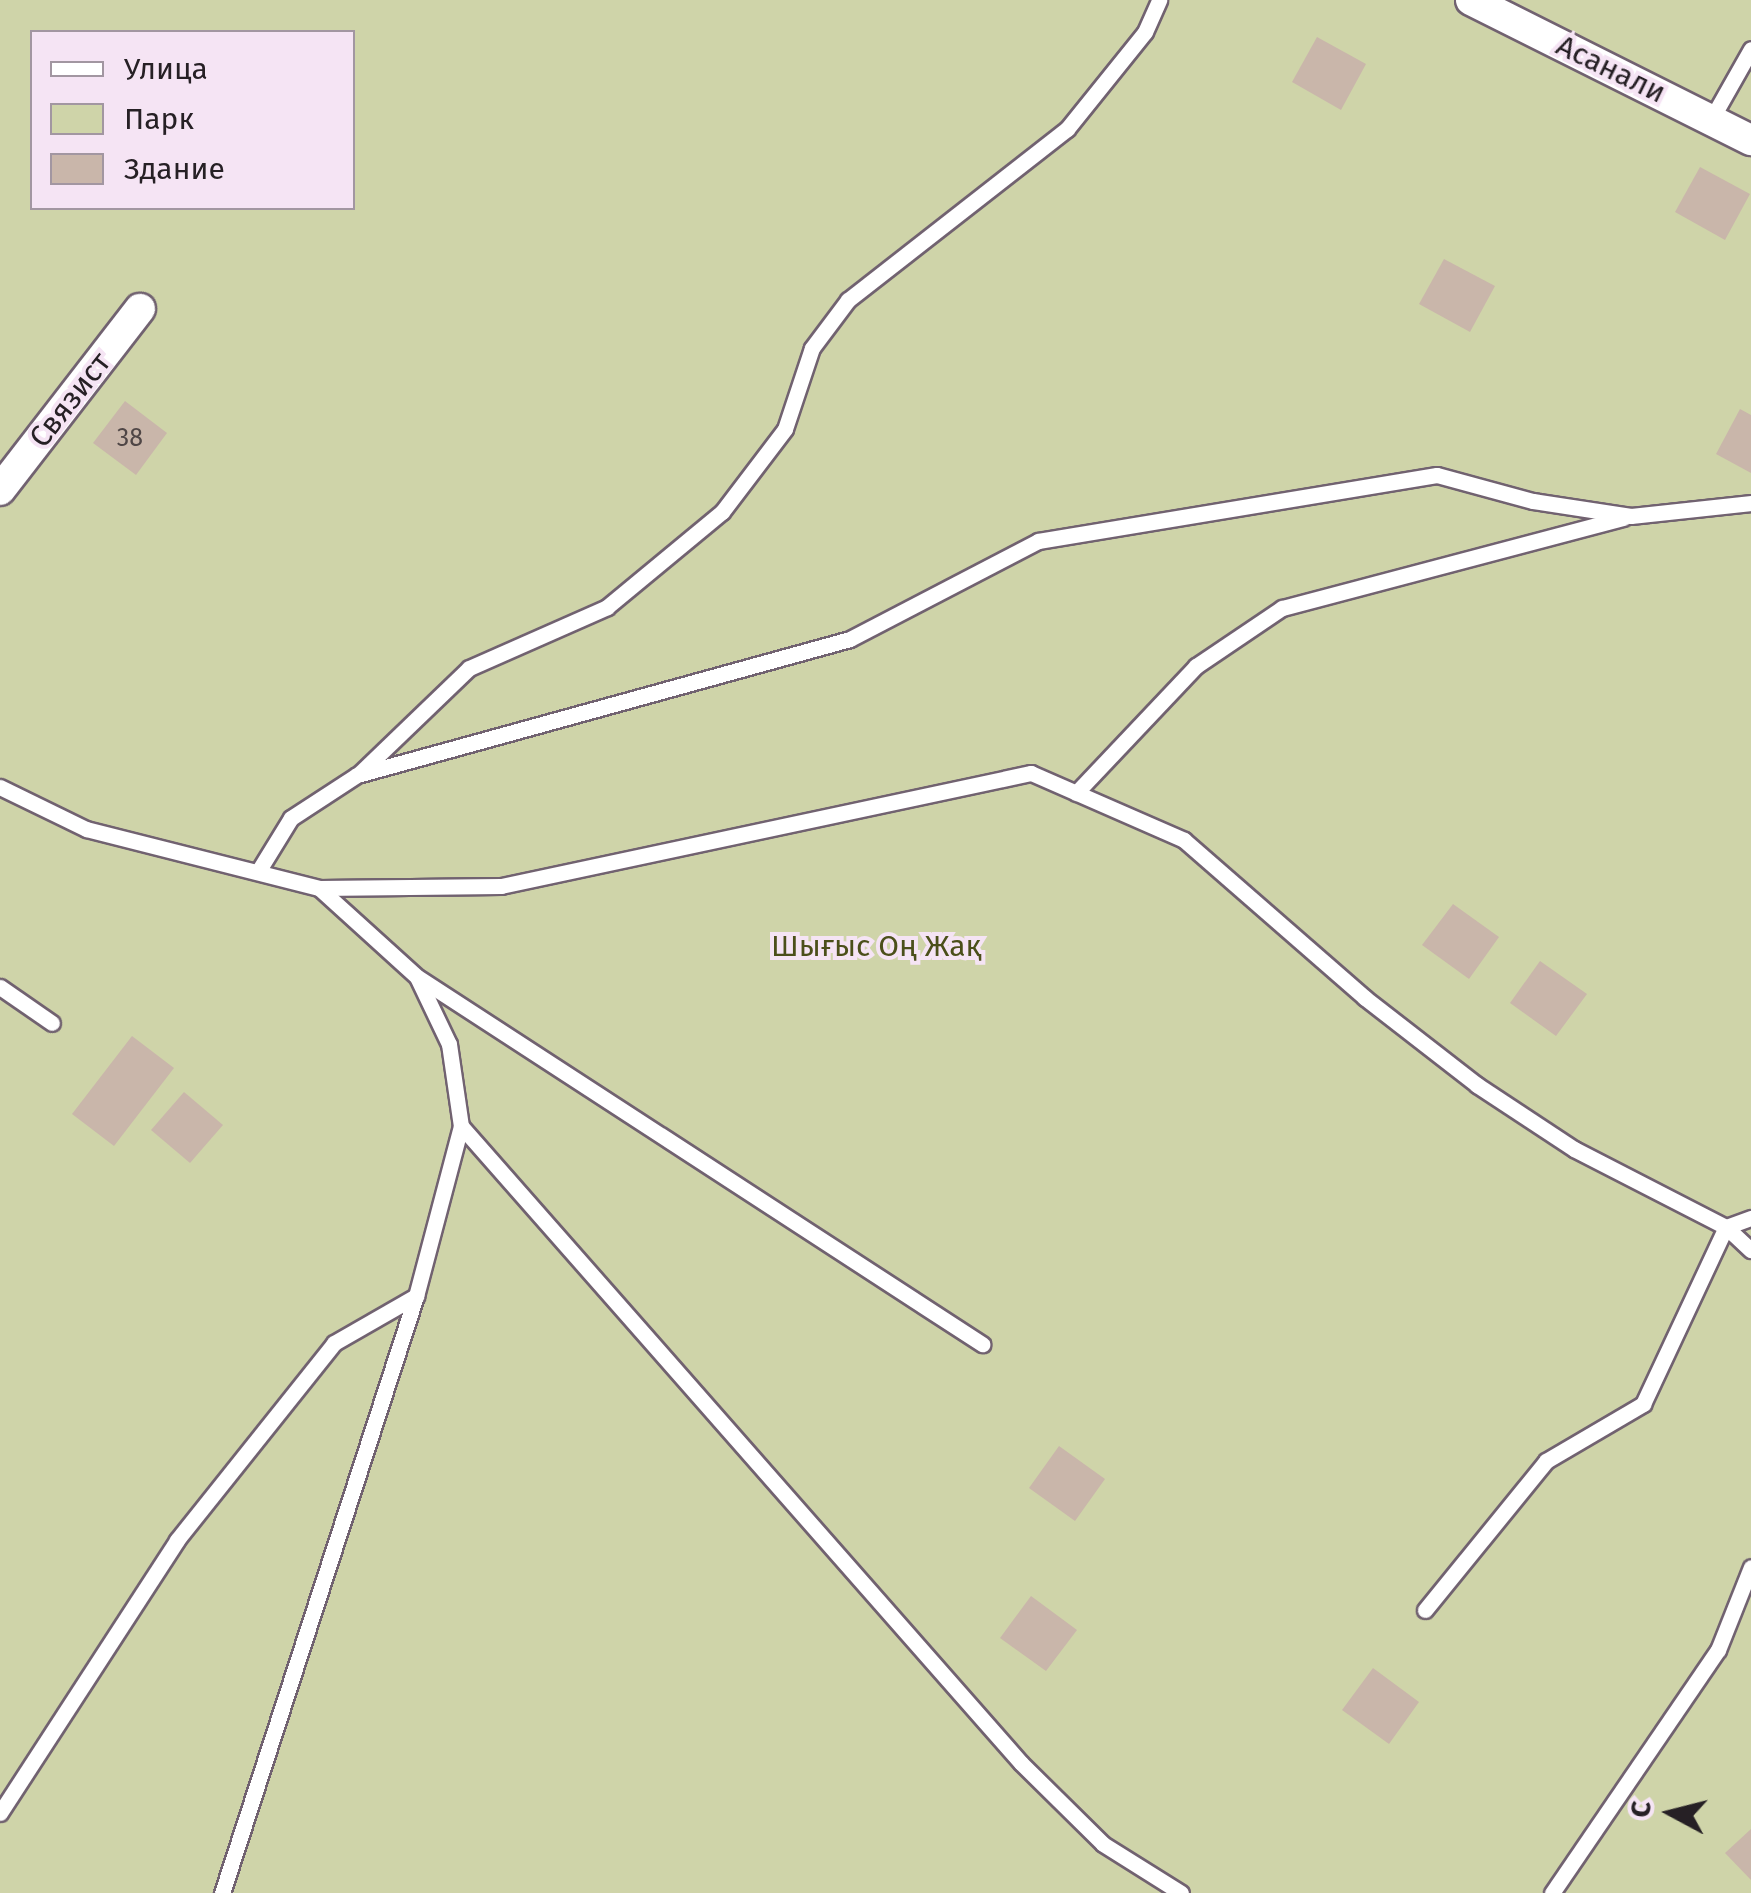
<!DOCTYPE html>
<html>
<head>
<meta charset="utf-8">
<style>
	body { margin:0 }
	#map { position:relative; width:1751px; height:1893px; overflow:hidden; background:#f5e4f4; font-family:"Fira Sans",sans-serif }
	div>[style] { position:absolute }
	.green>* { inset:0; background:#cfd4a9 }
	.building>* { inset:0; background:#c9b6aa }
	.roads { filter:drop-shadow(2px 0 #716270) drop-shadow(-2px 0 #716270) drop-shadow(0 2px #716270) drop-shadow(0 -2px #716270) }
	.service>* { height:15px; margin:-7.5px; padding:0 7.5px; transform-origin:7.5px; border-radius:7.5px; background:#fff }
	.minor>* { height:30px; margin:-15px; padding:0 15px; transform-origin:15px; border-radius:15px; background:#fff }
	span { translate:-50% -50%; white-space:nowrap; text-align:center; line-height:1.15; -webkit-text-stroke:8px #f5e4f4; paint-order:stroke }
	.number-label { font-size:25px; color:#4f4646 }
	.number-label span { -webkit-text-stroke-width:0 }
	.street-label { font-size:30px; color:#262025 }
	.park-label { font-size:30px; color:#4b4f1a }
	.legend { position:absolute; left:30px; top:30px; width:325px; height:180px; box-sizing:border-box; background:#f5e4f4; border:2px solid #a296a1; margin:0; padding:12px 18px; list-style:none; font-size:30px; color:#262025 }
	.legend li { display:flex; align-items:center; gap:20px; height:50px }
	.legend b { width:50px; border:2px solid #a296a1 }
	.north { position:absolute; left:1621px; top:1763px; width:100px; height:100px; -webkit-text-stroke:8px #f5e4f4; paint-order:stroke; rotate:277deg; font-size:28px; font-weight:700; line-height:40px; text-align:center; color:#262025 }
	.north::after { content:''; display:block; margin:auto; width:35px; height:45px; background:#262025; clip-path:polygon(50% 0,100% 100%,50% 72%,0 100%) }
</style>
</head>
<body>
<div id="map">
	<div class="green">
		<i style="clip-path:polygon(evenodd,0 0,1751px 0,1751px 1893px,0 1893px,0 0,32px 32px,352px 32px,352px 208px,32px 208px,32px 32px)"></i>
	</div>
	<div class="building">
		<i style="clip-path:polygon(1317px 37px,1366px 64px,1341px 110px,1292px 82px)"></i>
		<i style="clip-path:polygon(1700px 167px,1750px 194px,1725px 240px,1675px 212px)"></i>
		<i style="clip-path:polygon(1444px 259px,1495px 286px,1470px 332px,1419px 304px)"></i>
		<i style="clip-path:polygon(125px 401px,167px 433px,136px 475px,93px 443px)"></i>
		<i style="clip-path:polygon(1740px 409px,1751px 415px,1751px 473px,1716px 454px)"></i>
		<i style="clip-path:polygon(1453px 904px,1499px 937px,1469px 979px,1422px 945px)"></i>
		<i style="clip-path:polygon(1540px 961px,1587px 994px,1556px 1036px,1510px 1003px)"></i>
		<i style="clip-path:polygon(132px 1036px,174px 1068px,114px 1146px,72px 1114px)"></i>
		<i style="clip-path:polygon(184px 1092px,223px 1125px,190px 1163px,151px 1130px)"></i>
		<i style="clip-path:polygon(1059px 1446px,1105px 1479px,1075px 1521px,1029px 1488px)"></i>
		<i style="clip-path:polygon(1031px 1596px,1077px 1630px,1046px 1671px,1000px 1638px)"></i>
		<i style="clip-path:polygon(1373px 1668px,1419px 1702px,1389px 1744px,1342px 1710px)"></i>
		<i style="clip-path:polygon(1751px 1829px,1751px 1880px,1725px 1853px)"></i>
	</div>
	<div class="roads">
		<div class="service">
			<i style="left:1712px;top:118px;width:79px;rotate:-60.5deg"></i>
			<i style="left:360px;top:773px;width:151px;rotate:-43.9deg"></i>
			<i style="left:469px;top:668px;width:151px;rotate:-23.8deg"></i>
			<i style="left:607px;top:607px;width:149px;rotate:-39.6deg"></i>
			<i style="left:722px;top:512px;width:104px;rotate:-52.8deg"></i>
			<i style="left:785px;top:429px;width:85px;rotate:-71.6deg"></i>
			<i style="left:812px;top:348px;width:60px;rotate:-53.1deg"></i>
			<i style="left:848px;top:300px;width:278px;rotate:-38deg"></i>
			<i style="left:1067px;top:129px;width:124px;rotate:-51.2deg"></i>
			<i style="left:1145px;top:32px;width:35px;rotate:-66deg"></i>
			<i style="left:0;top:787px;width:96px;rotate:26deg"></i>
			<i style="left:86px;top:829px;width:240px;rotate:14.2deg"></i>
			<i style="left:319px;top:888px;width:132px;rotate:42.2deg"></i>
			<i style="left:417px;top:977px;width:74px;rotate:64.5deg"></i>
			<i style="left:449px;top:1044px;width:83px;rotate:81.7deg"></i>
			<i style="left:461px;top:1126px;width:176px;rotate:104.8deg"></i>
			<i style="left:416px;top:1296px;width:628px;rotate:108deg"></i>
			<i style="left:1076px;top:793px;width:175px;rotate:-46.6deg"></i>
			<i style="left:1196px;top:666px;width:104px;rotate:-34deg"></i>
			<i style="left:1282px;top:608px;width:353px;rotate:-14.8deg"></i>
			<i style="left:259px;top:870px;width:61px;rotate:-58.4deg"></i>
			<i style="left:291px;top:818px;width:79px;rotate:-33.1deg"></i>
			<i style="left:357px;top:775px;width:511px;rotate:-15.42deg"></i>
			<i style="left:850px;top:639px;width:212px;rotate:-27.5deg"></i>
			<i style="left:1038px;top:541px;width:404px;rotate:-9.4deg"></i>
			<i style="left:1437px;top:475px;width:99px;rotate:15.2deg"></i>
			<i style="left:1533px;top:501px;width:99px;rotate:8.7deg"></i>
			<i style="left:1631px;top:516px;width:121px;rotate:-6.2deg"></i>
			<i style="left:319px;top:888px;width:182px;rotate:-0.6deg"></i>
			<i style="left:501px;top:886px;width:542px;rotate:-12.04deg"></i>
			<i style="left:1031px;top:773px;width:167px;rotate:23.6deg"></i>
			<i style="left:1184px;top:840px;width:240px;rotate:41.1deg"></i>
			<i style="left:1365px;top:998px;width:142px;rotate:37.8deg"></i>
			<i style="left:1477px;top:1085px;width:116px;rotate:33.4deg"></i>
			<i style="left:1574px;top:1149px;width:171px;rotate:27.2deg"></i>
			<i style="left:1726px;top:1227px;width:34px;rotate:43deg"></i>
			<i style="left:419px;top:978px;width:672px;rotate:33.03deg"></i>
			<i style="left:0;top:987px;width:63px;rotate:34.7deg"></i>
			<i style="left:461px;top:1126px;width:848px;rotate:48.68deg"></i>
			<i style="left:1021px;top:1763px;width:115px;rotate:44.6deg"></i>
			<i style="left:1103px;top:1844px;width:92px;rotate:32.1deg"></i>
			<i style="left:1425px;top:1610px;width:192px;rotate:-50.9deg"></i>
			<i style="left:1546px;top:1461px;width:113px;rotate:-30.4deg"></i>
			<i style="left:1643px;top:1404px;width:195px;rotate:-64.9deg"></i>
			<i style="left:1726px;top:1227px;width:27px;rotate:-20deg"></i>
			<i style="left:0;top:1813px;width:325px;rotate:-57deg"></i>
			<i style="left:177px;top:1540px;width:252px;rotate:-51.4deg"></i>
			<i style="left:334px;top:1343px;width:95px;rotate:-29.8deg"></i>
			<i style="left:1552px;top:1893px;width:294px;rotate:-55.7deg"></i>
			<i style="left:1718px;top:1650px;width:89px;rotate:-68.3deg"></i>
		</div>
		<div class="minor">
			<i style="left:1471px;top:0;width:313px;rotate:26.6deg"></i>
			<i style="left:0;top:490px;width:229px;rotate:-52.3deg"></i>
		</div>
	</div>
	<div class="number-label">
		<span style="left:130px;top:438px">38</span>
	</div>
	<div class="street-label">
		<span style="left:1611px;top:69px;rotate:26deg">Асанали</span>
		<span style="left:70px;top:400px;rotate:-52deg">Связист</span>
	</div>
	<div class="park-label">
		<span style="left:876px;top:946px">Шығыс Оң Жақ</span>
	</div>
	<ul class="legend">
	<li><b style="height:12px;background:#fff"></b>Улица</li>
	<li><b style="height:28px;background:#cfd4a9"></b>Парк</li>
	<li><b style="height:28px;background:#c9b6aa"></b>Здание</li>
	</ul>
	<div class="north">С</div>
</div>
</body>
</html>
